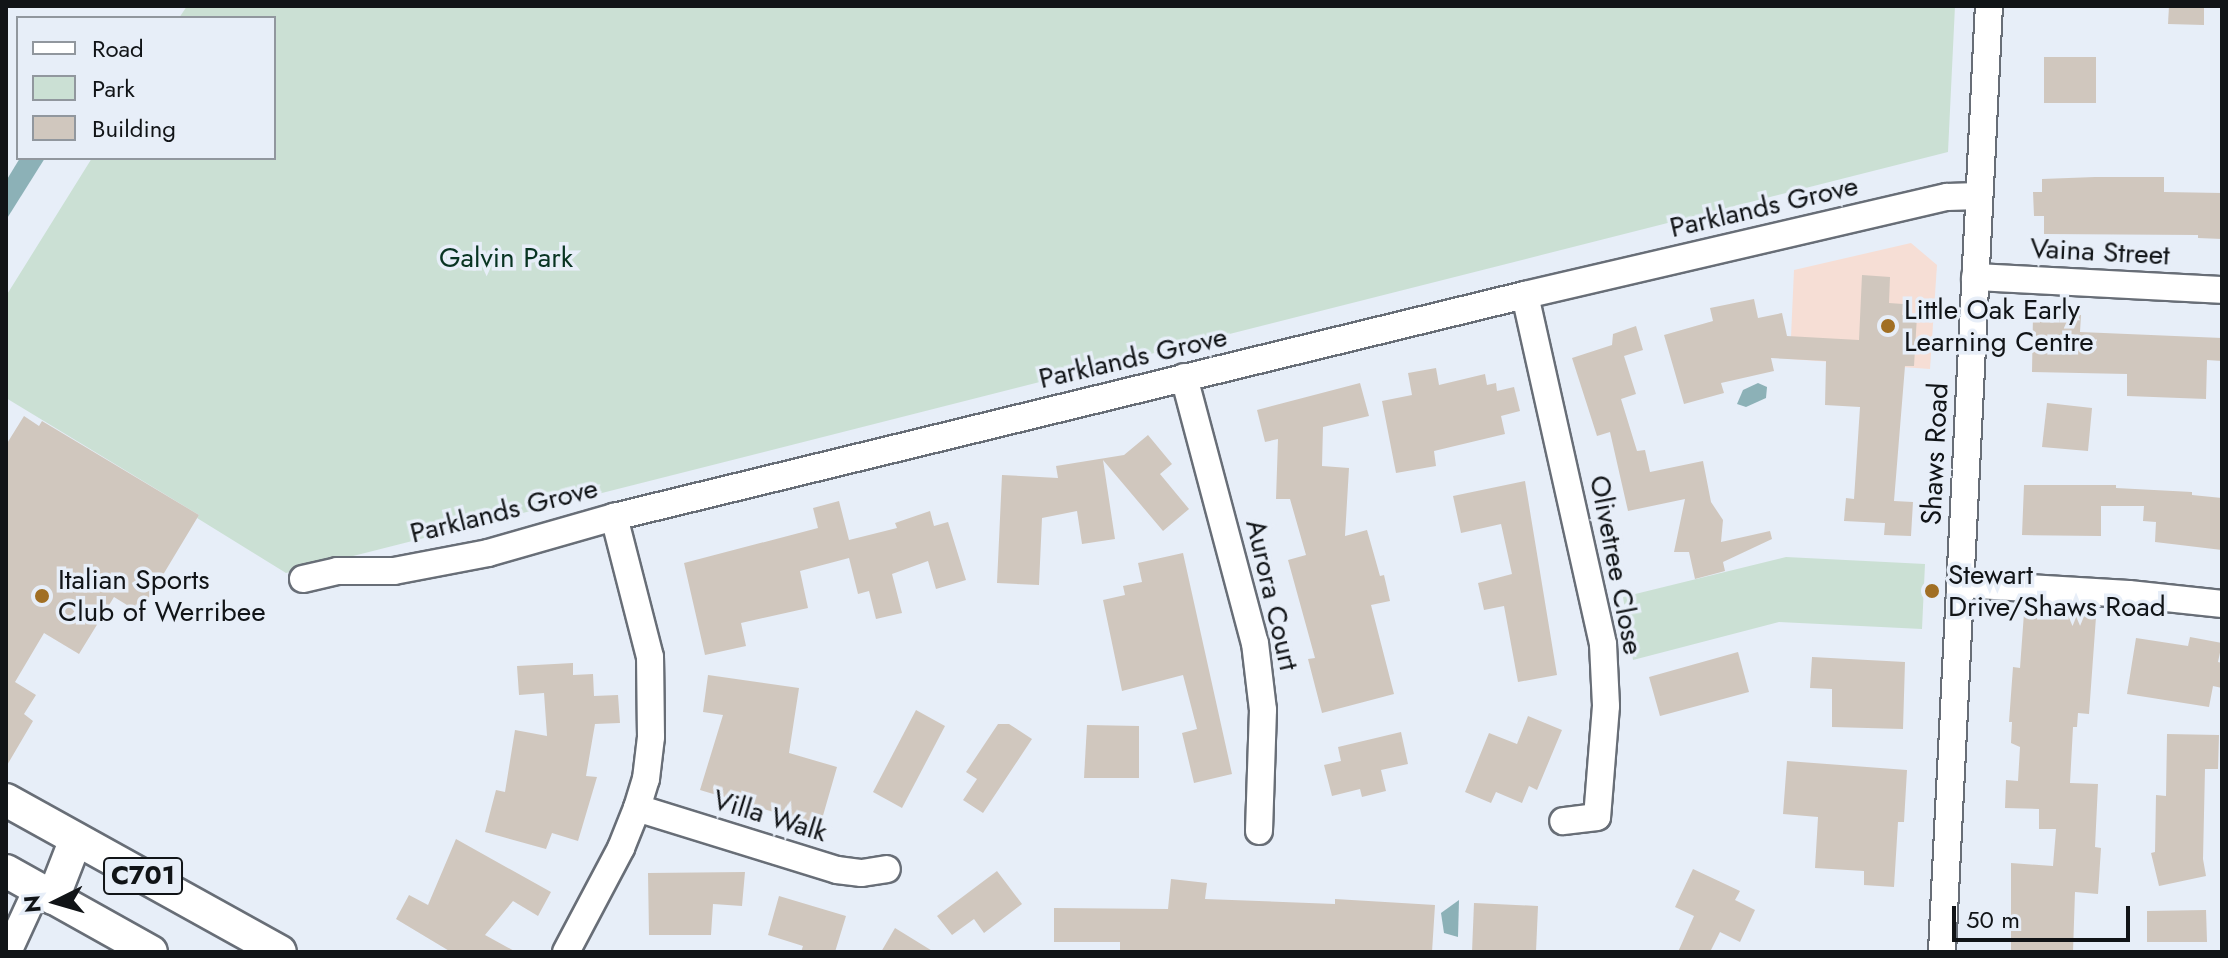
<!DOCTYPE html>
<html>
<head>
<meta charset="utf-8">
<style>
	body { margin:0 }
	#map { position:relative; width:2228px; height:958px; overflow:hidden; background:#e7eef8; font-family:Jost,sans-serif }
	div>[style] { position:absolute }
	.education>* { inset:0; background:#f6ded5 }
	.green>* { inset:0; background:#cbe0d4 }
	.water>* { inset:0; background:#8cb1b7 }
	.building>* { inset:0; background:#d0c7be }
	.roads { filter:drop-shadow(2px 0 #686e77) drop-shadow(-2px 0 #686e77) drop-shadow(0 2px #686e77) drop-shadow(0 -2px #686e77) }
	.minor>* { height:26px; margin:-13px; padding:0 13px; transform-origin:13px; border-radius:13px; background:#fff }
	.major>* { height:32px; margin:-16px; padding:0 16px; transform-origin:16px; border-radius:16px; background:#fff }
	.dots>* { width:22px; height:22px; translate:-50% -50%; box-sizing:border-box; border:4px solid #e7eef8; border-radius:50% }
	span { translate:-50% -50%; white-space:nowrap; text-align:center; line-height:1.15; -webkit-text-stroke:7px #e7eef8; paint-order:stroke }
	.shield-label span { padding:2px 6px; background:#e7eef8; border:2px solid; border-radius:6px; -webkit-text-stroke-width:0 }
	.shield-label { font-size:26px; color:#111417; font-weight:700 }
	.street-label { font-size:28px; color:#111417 }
	.park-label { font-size:28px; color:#083422 }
	.poi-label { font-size:28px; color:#111417 }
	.left { translate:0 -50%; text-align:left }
	.frame { position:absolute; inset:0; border:8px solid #111417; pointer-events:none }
	.legend { position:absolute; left:16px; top:16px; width:260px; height:144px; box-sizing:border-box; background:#e7eef8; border:2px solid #91979e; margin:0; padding:10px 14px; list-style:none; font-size:24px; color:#111417 }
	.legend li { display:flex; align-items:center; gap:16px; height:40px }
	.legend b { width:40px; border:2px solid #91979e }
	.north { position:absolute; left:16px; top:862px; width:80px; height:80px; -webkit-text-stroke:6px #e7eef8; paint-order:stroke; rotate:265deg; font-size:22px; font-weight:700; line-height:32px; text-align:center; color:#111417 }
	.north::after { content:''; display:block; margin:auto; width:28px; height:36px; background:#111417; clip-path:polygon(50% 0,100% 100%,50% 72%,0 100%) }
	.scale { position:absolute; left:1952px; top:906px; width:178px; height:36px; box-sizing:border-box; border:4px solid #111417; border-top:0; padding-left:10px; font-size:24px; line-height:28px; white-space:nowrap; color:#111417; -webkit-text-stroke:6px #e7eef8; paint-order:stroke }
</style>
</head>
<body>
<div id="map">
	<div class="education">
		<i style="clip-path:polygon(1911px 243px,1937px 265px,1930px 369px,1790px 359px,1794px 270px)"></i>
	</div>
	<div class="green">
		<i style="clip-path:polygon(187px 6px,1955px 6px,1948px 152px,286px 573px,197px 518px,199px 515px,6px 398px,6px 296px,92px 158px,274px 158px,274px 18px,179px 18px)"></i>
		<i style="clip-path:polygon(1786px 557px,1925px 564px,1922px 629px,1779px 622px,1633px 660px,1623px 597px)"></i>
	</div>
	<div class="water">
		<i style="clip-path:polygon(20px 158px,45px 158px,6px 220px,6px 181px)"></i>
		<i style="clip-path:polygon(1758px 383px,1767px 387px,1766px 398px,1746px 407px,1737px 404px,1743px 390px)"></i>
		<i style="clip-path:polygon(1459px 900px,1458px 937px,1444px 933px,1441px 913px)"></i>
	</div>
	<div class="building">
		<i style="clip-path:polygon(2169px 6px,2204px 6px,2204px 25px,2168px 24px)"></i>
		<i style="clip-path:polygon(2044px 57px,2096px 57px,2096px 103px,2044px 103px)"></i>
		<i style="clip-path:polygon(2095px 177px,2164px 177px,2164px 192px,2222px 193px,2222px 239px,2198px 238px,2198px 235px,2044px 234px,2044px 216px,2034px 216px,2033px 192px,2042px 192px,2042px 179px)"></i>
		<i style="clip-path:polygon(1862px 275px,1890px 277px,1889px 303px,1903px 304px,1902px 315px,1917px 316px,1914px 366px,1905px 366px,1894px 501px,1913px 502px,1911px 536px,1884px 535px,1885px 523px,1844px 521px,1846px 498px,1854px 499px,1860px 407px,1825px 405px,1826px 361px,1771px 358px,1774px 371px,1721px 383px,1724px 393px,1684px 404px,1664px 335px,1713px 321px,1710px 308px,1754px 299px,1758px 318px,1782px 313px,1787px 336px,1859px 340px)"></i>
		<i style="clip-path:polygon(2033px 314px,2081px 315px,2080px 332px,2222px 338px,2222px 361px,2207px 360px,2206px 399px,2127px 396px,2127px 374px,2032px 372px)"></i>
		<i style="clip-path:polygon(1636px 326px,1643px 350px,1624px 356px,1636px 394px,1621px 399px,1637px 451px,1645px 450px,1650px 472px,1703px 461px,1711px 502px,1723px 520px,1721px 542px,1770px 531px,1772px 539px,1723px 562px,1725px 571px,1695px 579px,1689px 552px,1674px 552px,1685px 499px,1628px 511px,1610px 432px,1597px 436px,1572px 358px,1612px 345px,1613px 334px)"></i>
		<i style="clip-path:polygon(1436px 368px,1439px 385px,1485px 374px,1487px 385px,1496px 383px,1497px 391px,1514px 387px,1520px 411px,1501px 416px,1505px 434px,1434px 451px,1436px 466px,1396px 473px,1382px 401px,1412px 395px,1408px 373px)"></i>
		<i style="clip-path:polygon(1360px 383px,1369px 416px,1323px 427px,1322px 466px,1349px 468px,1345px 536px,1367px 530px,1380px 576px,1384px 575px,1390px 601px,1371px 605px,1394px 694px,1322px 713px,1308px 659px,1315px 658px,1288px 560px,1306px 555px,1290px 499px,1276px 499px,1278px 439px,1265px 442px,1257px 410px)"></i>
		<i style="clip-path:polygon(2047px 403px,2092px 408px,2088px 451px,2042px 447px)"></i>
		<i style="clip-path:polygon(24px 416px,39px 426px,42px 421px,199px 515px,140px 613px,114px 597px,79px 654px,44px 633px,15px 682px,36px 695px,24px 714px,33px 721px,6px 767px,6px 445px)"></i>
		<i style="clip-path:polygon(1148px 435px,1172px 464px,1160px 474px,1189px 509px,1163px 531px,1103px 460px,1115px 539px,1082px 544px,1077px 511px,1042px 518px,1039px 585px,997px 583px,1002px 475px,1058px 478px,1056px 466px,1124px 455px)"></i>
		<i style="clip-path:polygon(1525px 481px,1557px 675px,1518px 682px,1504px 606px,1484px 610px,1478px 583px,1512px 574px,1501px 524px,1461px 533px,1453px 496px)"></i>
		<i style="clip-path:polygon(2024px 485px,2116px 485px,2116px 488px,2192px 492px,2192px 495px,2222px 498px,2222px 550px,2155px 542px,2156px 522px,2143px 521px,2144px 506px,2101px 506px,2101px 536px,2022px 535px)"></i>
		<i style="clip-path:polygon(839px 501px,849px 540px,897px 528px,895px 523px,930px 511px,934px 526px,948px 522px,966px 580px,936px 589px,928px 561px,892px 574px,902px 613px,876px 619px,869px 591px,858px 594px,849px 558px,800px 571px,808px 608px,741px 623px,746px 646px,705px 655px,684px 563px,818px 528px,813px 508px)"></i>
		<i style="clip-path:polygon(1183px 553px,1232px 774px,1194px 783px,1182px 733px,1197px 729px,1183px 675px,1122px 691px,1103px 600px,1125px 595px,1123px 586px,1142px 582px,1138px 563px)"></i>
		<i style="clip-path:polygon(2024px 613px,2096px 617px,2089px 714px,2078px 713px,2077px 727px,2073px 727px,2070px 783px,2098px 784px,2095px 847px,2101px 848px,2098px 894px,2075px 892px,2073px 952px,2011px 952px,2011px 863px,2053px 866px,2056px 829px,2039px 829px,2039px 809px,2005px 808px,2006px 780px,2018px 781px,2020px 747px,2011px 743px,2012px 722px,2009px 722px,2013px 667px,2020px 668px)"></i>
		<i style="clip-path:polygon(2190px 637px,2222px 643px,2218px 662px,2222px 663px,2222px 688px,2213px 686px,2209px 707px,2127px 694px,2136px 638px,2188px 646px)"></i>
		<i style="clip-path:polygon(1738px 652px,1749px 692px,1660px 716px,1649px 677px)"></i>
		<i style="clip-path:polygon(1812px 657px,1905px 662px,1903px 729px,1832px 727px,1832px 689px,1810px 688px)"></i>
		<i style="clip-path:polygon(573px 663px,573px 675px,593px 674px,594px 696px,618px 695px,620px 723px,595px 724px,586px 776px,597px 777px,578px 841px,552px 833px,546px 849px,485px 832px,496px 790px,505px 792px,515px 730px,547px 736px,544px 693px,519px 695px,517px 666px)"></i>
		<i style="clip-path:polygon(708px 675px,799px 688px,789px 753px,837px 767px,820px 826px,700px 790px,723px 715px,703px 712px)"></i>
		<i style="clip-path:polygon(916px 710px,945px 726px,902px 808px,873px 792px)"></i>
		<i style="clip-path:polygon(1528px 716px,1562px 730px,1537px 790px,1529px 786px,1522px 803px,1496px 792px,1491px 803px,1465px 792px,1489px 733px,1517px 744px)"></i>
		<i style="clip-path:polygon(998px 724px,1009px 724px,1032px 739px,983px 813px,963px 800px,977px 779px,966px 772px)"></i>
		<i style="clip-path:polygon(1087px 725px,1139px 726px,1139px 778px,1084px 778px)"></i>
		<i style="clip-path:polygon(1401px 732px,1408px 764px,1381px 770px,1386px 791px,1362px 797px,1360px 789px,1332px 796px,1324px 765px,1341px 761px,1338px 747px)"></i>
		<i style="clip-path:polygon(2167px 734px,2219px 735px,2218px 769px,2205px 769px,2203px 859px,2206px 876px,2159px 886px,2151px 853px,2155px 852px,2156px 795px,2166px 796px)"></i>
		<i style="clip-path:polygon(1787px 761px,1907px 770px,1904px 822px,1898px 822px,1894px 887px,1864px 885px,1864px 871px,1815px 868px,1818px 817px,1783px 814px)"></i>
		<i style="clip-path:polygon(456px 839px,551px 892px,538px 916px,513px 901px,485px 935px,516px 952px,451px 952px,396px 919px,409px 895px,428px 905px)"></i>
		<i style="clip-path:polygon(1693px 869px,1740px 891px,1735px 900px,1755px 910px,1740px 942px,1720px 932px,1710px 952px,1678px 952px,1694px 916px,1675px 907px)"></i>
		<i style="clip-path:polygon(997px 871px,1022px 904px,984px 933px,974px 919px,952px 935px,937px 916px)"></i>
		<i style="clip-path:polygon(745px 872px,742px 906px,713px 904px,711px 935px,649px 935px,648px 873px)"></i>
		<i style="clip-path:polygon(1171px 879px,1207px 883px,1205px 899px,1335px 904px,1335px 899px,1435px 905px,1432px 952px,1120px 952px,1120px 942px,1054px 942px,1054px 908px,1168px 909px)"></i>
		<i style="clip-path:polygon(779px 896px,846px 916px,835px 952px,801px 952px,803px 946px,768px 935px)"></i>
		<i style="clip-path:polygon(1474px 903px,1538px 906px,1536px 952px,1472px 952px)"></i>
		<i style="clip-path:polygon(2206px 910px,2207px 942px,2147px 942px,2147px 911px)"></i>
		<i style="clip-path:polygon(895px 928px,934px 952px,881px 952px)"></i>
	</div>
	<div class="roads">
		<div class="minor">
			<i style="left:1975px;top:277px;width:247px;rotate:3deg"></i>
			<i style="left:1525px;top:295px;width:358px;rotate:77.4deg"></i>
			<i style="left:1603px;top:644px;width:62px;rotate:87.2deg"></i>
			<i style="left:1606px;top:706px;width:111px;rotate:94.6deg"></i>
			<i style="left:1597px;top:817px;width:34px;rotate:173deg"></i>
			<i style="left:1184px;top:377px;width:275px;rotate:75.1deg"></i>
			<i style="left:1255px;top:643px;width:67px;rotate:83.2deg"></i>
			<i style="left:1263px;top:710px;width:121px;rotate:91.9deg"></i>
			<i style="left:303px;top:579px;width:35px;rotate:-13deg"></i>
			<i style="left:337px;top:571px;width:57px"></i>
			<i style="left:394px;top:571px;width:96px;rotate:-10.8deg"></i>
			<i style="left:488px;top:553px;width:131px;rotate:-15.9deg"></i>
			<i style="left:614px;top:517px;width:938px;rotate:-13.7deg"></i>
			<i style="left:1525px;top:295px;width:433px;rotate:-13.1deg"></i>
			<i style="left:1947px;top:197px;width:32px;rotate:-2deg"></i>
			<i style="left:1961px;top:584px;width:168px;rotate:3.4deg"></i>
			<i style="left:2129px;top:594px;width:94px;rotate:6.1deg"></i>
			<i style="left:637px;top:808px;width:209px;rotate:17.2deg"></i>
			<i style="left:837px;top:870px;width:25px;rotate:7deg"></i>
			<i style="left:862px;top:873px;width:25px;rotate:-9deg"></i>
			<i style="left:8px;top:952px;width:69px;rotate:-65.3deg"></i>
			<i style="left:566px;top:952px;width:118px;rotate:-62.1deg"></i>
			<i style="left:621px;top:848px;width:43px;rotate:-68.2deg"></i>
			<i style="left:637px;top:808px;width:30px;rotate:-73deg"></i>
			<i style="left:646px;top:779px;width:42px;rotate:-83.2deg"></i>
			<i style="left:651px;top:737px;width:80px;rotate:-90.7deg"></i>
			<i style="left:650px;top:657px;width:145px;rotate:-104.4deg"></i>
			<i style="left:1942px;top:952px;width:947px;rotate:-87.16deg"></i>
		</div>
		<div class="major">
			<i style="left:6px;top:800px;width:313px;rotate:29deg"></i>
			<i style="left:6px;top:871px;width:166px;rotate:29.2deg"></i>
			<i style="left:53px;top:898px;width:63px;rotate:-68.7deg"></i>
		</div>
	</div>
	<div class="dots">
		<i style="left:1888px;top:326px;background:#a16f24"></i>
		<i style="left:1932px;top:591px;background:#a16f24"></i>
		<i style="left:42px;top:596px;background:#a16f24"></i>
	</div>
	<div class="shield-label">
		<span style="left:143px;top:876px">C701</span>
	</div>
	<div class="street-label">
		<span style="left:1764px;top:207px;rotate:-13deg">Parklands Grove</span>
		<span style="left:2100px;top:252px;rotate:3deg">Vaina Street</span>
		<span style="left:1133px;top:358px;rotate:-13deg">Parklands Grove</span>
		<span style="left:1935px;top:454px;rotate:-87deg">Shaws Road</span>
		<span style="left:504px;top:511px;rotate:-14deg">Parklands Grove</span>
		<span style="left:1616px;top:565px;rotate:79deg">Olivetree Close</span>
		<span style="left:1272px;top:595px;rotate:77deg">Aurora Court</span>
		<span style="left:770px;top:816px;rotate:17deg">Villa Walk</span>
	</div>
	<div class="park-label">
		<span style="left:506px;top:258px">Galvin Park</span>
	</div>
	<div class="poi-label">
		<span class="left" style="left:1904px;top:326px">Little Oak Early<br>Learning Centre</span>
		<span class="left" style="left:1948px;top:591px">Stewart<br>Drive/Shaws Road</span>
		<span class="left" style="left:58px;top:596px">Italian Sports<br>Club of Werribee</span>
	</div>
	<div class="frame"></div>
	<ul class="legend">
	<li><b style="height:10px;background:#fff"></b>Road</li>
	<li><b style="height:22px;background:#cbe0d4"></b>Park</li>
	<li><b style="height:22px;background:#d0c7be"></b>Building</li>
	</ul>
	<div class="north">N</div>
	<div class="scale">50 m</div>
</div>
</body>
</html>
